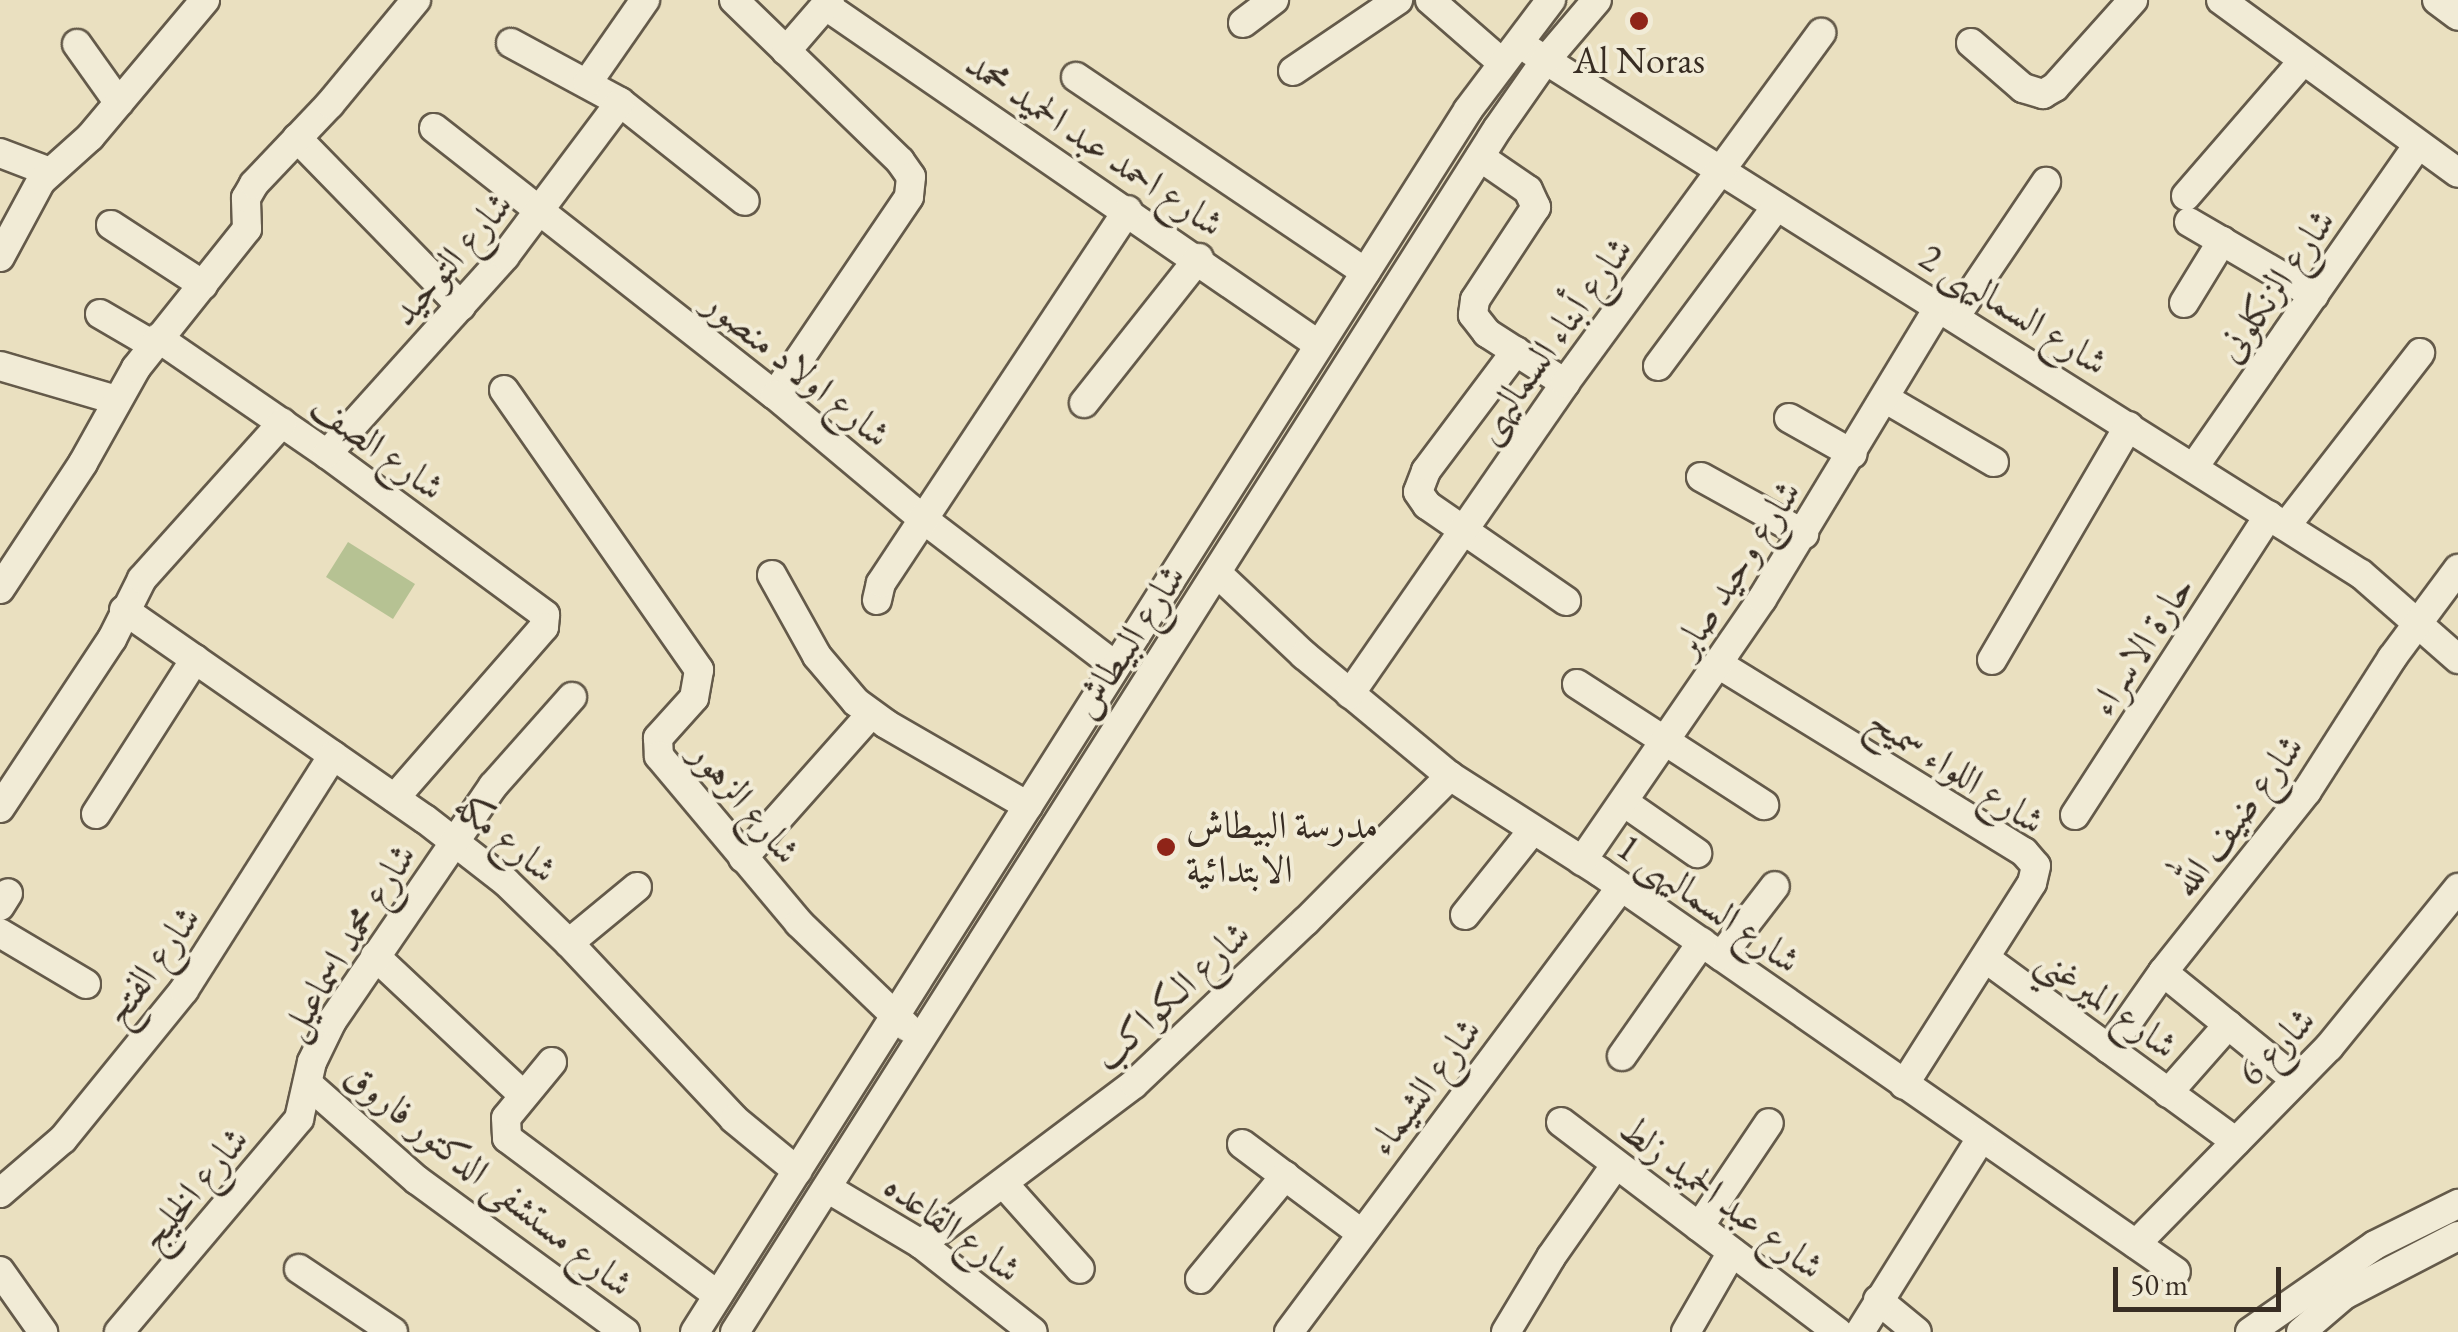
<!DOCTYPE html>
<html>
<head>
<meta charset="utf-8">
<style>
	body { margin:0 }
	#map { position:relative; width:2458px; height:1332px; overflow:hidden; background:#eae0c0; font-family:"EB Garamond",Amiri,serif }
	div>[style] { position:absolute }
	.green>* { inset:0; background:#b6c293 }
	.roads { filter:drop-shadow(2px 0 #645a4a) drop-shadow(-2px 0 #645a4a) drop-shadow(0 2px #645a4a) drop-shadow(0 -2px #645a4a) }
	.street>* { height:28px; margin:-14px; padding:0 14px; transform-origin:14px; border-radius:14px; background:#f1ebd6 }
	.dots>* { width:28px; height:28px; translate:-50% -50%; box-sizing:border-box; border:5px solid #f1ebd6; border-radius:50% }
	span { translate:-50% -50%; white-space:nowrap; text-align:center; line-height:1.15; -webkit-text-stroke:8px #f1ebd6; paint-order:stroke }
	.poi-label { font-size:38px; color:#382d23 }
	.left { translate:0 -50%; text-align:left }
	.street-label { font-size:38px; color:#382d23 }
	.scale { position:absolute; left:2113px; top:1267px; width:168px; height:45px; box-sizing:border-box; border:5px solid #382d23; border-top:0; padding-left:12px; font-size:30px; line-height:35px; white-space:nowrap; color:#382d23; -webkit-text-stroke:8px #f1ebd6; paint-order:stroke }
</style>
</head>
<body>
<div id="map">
	<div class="green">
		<i style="clip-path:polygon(348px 542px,415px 584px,393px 619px,326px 577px)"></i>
	</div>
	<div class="roads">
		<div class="street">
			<i style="left:734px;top:0;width:231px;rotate:44.1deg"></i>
			<i style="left:900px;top:161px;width:19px;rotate:55deg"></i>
			<i style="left:911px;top:177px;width:20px;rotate:96deg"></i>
			<i style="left:909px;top:197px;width:239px;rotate:124.1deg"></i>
			<i style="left:1430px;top:0;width:94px;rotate:41.1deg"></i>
			<i style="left:2221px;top:0;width:293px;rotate:36.1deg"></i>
			<i style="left:2437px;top:0;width:26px;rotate:37deg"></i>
			<i style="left:826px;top:6px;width:598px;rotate:34.51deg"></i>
			<i style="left:1243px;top:23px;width:39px;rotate:-37deg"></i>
			<i style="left:511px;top:43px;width:124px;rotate:28.4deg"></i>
			<i style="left:620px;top:102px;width:159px;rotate:38.4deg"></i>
			<i style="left:1971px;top:43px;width:69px;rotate:40.9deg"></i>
			<i style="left:2023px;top:88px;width:21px;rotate:17deg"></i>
			<i style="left:2043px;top:94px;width:14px;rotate:-30deg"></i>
			<i style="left:2055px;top:87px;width:117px;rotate:-48.1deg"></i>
			<i style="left:77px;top:44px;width:72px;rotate:54.6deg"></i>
			<i style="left:786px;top:51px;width:67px;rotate:-49.2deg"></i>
			<i style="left:1531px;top:51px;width:981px;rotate:32.22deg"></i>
			<i style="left:2361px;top:574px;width:129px;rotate:41.2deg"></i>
			<i style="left:1293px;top:71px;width:127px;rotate:-34.1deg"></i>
			<i style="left:1076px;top:77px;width:349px;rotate:34deg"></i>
			<i style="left:588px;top:82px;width:100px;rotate:-55.2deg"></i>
			<i style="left:434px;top:128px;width:433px;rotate:38.1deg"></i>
			<i style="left:775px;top:395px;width:193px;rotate:40deg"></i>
			<i style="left:923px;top:519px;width:242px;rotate:37.4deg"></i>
			<i style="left:297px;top:138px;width:235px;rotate:45.7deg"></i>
			<i style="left:0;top:153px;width:53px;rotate:20.8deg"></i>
			<i style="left:1480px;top:157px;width:58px;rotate:34.5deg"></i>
			<i style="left:1528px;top:190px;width:19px;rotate:65deg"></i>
			<i style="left:1536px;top:207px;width:111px;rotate:123.3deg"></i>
			<i style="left:1475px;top:300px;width:15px;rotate:98deg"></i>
			<i style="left:1473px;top:315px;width:23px;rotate:52deg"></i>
			<i style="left:1487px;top:333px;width:93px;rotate:32.7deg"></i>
			<i style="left:2186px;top:196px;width:177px;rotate:-49.1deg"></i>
			<i style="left:2189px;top:222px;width:145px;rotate:30.3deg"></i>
			<i style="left:111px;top:225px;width:110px;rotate:33.1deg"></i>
			<i style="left:0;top:257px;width:86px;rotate:-61.7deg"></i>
			<i style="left:41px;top:181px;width:66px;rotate:-41.9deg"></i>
			<i style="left:90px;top:137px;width:179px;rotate:-50deg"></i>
			<i style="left:2184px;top:303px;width:73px;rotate:-58.5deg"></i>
			<i style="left:100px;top:314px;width:61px;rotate:30.3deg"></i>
			<i style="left:1955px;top:317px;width:163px;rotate:-56deg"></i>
			<i style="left:158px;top:338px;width:205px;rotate:34.5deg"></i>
			<i style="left:327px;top:454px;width:271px;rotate:36.4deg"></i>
			<i style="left:545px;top:615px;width:12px;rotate:95deg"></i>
			<i style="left:544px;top:627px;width:227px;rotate:131.1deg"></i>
			<i style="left:1516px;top:351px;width:150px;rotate:126.9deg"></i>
			<i style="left:1426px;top:471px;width:22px;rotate:111deg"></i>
			<i style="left:1418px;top:492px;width:16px;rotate:55deg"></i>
			<i style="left:1427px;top:505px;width:169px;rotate:34.6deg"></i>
			<i style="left:0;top:366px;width:121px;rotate:16.3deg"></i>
			<i style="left:1658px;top:366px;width:199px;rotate:-53.4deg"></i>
			<i style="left:504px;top:390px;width:341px;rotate:55.1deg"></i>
			<i style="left:699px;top:670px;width:28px;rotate:100deg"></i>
			<i style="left:694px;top:698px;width:54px;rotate:132deg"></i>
			<i style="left:658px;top:738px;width:18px;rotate:87deg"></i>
			<i style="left:659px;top:756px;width:218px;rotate:50deg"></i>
			<i style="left:799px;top:923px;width:150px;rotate:43.9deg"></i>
			<i style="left:1886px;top:399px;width:125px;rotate:30.3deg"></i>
			<i style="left:1084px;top:403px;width:185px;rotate:-51.6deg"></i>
			<i style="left:1789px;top:418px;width:73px;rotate:29.4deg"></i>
			<i style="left:327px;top:454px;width:266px;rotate:-48deg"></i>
			<i style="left:505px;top:256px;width:192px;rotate:-53.2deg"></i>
			<i style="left:2194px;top:467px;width:391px;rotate:-55.2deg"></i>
			<i style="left:1701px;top:477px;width:118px;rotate:29deg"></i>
			<i style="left:2286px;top:526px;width:219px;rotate:-52.2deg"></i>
			<i style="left:1217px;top:573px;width:120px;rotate:43.3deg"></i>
			<i style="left:1304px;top:655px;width:190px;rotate:39.7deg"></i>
			<i style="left:1450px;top:776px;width:178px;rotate:32.6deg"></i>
			<i style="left:1600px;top:872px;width:701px;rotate:34.78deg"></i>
			<i style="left:772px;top:575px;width:93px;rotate:60.9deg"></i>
			<i style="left:817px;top:656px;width:60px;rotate:49.7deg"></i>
			<i style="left:856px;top:702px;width:37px;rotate:36deg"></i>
			<i style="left:886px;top:724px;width:164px;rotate:30deg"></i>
			<i style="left:0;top:589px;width:151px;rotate:-56.6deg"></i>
			<i style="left:83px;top:463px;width:109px;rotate:-60.8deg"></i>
			<i style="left:136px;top:368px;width:178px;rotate:-51.4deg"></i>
			<i style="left:247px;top:229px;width:31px;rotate:-92deg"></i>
			<i style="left:246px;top:198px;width:16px;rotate:-60deg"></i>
			<i style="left:254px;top:184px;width:110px;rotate:-46.5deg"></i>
			<i style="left:330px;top:104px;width:135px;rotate:-50.4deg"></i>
			<i style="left:877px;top:600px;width:17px;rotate:-77deg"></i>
			<i style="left:881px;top:583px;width:447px;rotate:-56.5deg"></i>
			<i style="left:124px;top:610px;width:366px;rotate:34.8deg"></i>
			<i style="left:425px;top:819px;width:103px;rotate:37.9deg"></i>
			<i style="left:506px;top:882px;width:88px;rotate:44.1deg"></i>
			<i style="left:569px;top:943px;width:241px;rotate:46.8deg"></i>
			<i style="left:734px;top:1119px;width:82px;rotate:39.5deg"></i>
			<i style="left:1992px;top:660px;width:271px;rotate:-59.7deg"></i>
			<i style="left:1720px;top:665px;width:357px;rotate:31.6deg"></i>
			<i style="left:2024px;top:852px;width:18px;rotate:49deg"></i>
			<i style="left:2036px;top:866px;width:17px;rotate:103deg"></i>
			<i style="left:2032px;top:883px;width:239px;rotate:122.4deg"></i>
			<i style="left:1577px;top:684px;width:223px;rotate:32.9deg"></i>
			<i style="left:1350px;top:694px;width:378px;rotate:-55.3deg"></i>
			<i style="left:1565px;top:383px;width:434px;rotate:-53.8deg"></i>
			<i style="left:1625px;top:803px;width:88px;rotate:34.8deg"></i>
			<i style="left:0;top:808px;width:203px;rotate:-56.5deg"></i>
			<i style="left:112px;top:639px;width:67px;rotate:-63.4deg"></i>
			<i style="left:142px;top:579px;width:210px;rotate:-48.1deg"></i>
			<i style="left:96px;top:814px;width:184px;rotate:-57.4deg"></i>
			<i style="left:2075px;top:815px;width:357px;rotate:-57.1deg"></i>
			<i style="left:743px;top:858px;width:193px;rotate:-48.4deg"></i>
			<i style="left:1582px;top:861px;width:318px;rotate:-55.5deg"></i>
			<i style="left:1762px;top:599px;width:341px;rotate:-58.8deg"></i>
			<i style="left:0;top:906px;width:15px;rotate:-58deg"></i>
			<i style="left:1465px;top:915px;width:107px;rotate:-51.4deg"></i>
			<i style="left:0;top:933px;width:100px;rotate:30.7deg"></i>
			<i style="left:569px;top:943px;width:88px;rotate:-39.5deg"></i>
			<i style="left:375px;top:956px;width:204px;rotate:43.2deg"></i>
			<i style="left:1721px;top:956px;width:88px;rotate:-52.4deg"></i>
			<i style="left:1985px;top:958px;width:311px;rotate:36.2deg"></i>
			<i style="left:2163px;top:972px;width:171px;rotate:39.1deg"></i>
			<i style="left:2109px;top:1049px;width:94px;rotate:-55deg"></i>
			<i style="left:2163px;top:972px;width:231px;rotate:-51.5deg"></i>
			<i style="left:2307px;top:791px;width:158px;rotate:-57.4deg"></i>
			<i style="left:2392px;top:658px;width:111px;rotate:-53.4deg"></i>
			<i style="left:1622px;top:1056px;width:139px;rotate:-54.9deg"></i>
			<i style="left:552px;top:1062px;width:72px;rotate:129.4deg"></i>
			<i style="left:506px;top:1118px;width:20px;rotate:87deg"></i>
			<i style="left:507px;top:1138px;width:263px;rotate:36.7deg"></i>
			<i style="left:308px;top:1084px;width:145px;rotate:41.4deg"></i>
			<i style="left:417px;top:1180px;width:258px;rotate:36.2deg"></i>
			<i style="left:2168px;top:1093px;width:91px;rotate:-48.6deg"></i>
			<i style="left:1561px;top:1122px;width:348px;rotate:37.2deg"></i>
			<i style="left:1242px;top:1144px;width:149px;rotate:36.8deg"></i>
			<i style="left:1003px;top:1183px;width:115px;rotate:48.2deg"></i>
			<i style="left:827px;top:1188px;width:109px;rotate:30.8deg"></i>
			<i style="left:921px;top:1244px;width:142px;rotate:38.2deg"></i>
			<i style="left:0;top:1193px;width:83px;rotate:-40.6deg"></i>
			<i style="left:63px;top:1139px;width:192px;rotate:-50.9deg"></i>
			<i style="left:184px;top:990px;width:278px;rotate:-57.6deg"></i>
			<i style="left:1699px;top:1227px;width:125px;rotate:-56.1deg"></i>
			<i style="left:921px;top:1244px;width:266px;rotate:-36.9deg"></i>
			<i style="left:1134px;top:1084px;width:236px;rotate:-43.5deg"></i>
			<i style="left:1305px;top:922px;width:206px;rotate:-45.2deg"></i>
			<i style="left:2136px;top:1244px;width:276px;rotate:-45.6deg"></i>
			<i style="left:2329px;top:1047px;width:205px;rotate:-50.9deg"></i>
			<i style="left:299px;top:1269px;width:113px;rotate:33.8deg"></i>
			<i style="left:0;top:1271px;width:75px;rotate:54.8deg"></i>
			<i style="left:1200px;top:1279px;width:134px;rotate:-50.5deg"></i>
			<i style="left:1878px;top:1300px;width:50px;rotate:39.4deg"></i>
			<i style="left:119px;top:1332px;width:279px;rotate:-49.8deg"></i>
			<i style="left:299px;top:1119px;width:58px;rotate:-77.2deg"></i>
			<i style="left:312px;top:1062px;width:46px;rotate:-64deg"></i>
			<i style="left:332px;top:1021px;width:285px;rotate:-55.6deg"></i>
			<i style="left:493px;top:786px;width:119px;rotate:-48.4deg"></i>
			<i style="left:695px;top:1332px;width:1446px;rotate:-57.68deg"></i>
			<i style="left:1468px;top:110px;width:138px;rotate:-53deg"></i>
			<i style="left:735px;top:1332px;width:1425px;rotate:-57.64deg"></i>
			<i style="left:1498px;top:128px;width:82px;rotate:-55deg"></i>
			<i style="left:1545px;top:61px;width:80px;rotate:-49.6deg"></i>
			<i style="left:1289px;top:1332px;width:555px;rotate:-53.27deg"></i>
			<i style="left:1506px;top:1332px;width:87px;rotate:-59deg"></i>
			<i style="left:1551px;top:1257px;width:113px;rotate:-55deg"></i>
			<i style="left:1686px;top:1332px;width:92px;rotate:-60.1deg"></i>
			<i style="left:1860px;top:1332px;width:229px;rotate:-58deg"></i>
			<i style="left:2250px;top:1332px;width:152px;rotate:-34.8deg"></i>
			<i style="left:2375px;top:1245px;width:93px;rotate:-26.3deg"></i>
			<i style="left:2301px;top:1332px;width:57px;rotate:-40.7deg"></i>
			<i style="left:2344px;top:1295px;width:128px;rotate:-27.4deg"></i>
		</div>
	</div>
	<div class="dots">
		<i style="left:1639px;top:21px;background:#8f2418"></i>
		<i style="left:1166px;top:847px;background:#8f2418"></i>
	</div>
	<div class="poi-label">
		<span style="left:1639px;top:60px">Al Noras</span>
		<span class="left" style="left:1186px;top:847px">مدرسة البيطاش<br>الابتدائية</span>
	</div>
	<div class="street-label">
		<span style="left:1095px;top:143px;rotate:34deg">شارع احمد عبد الحميد محمد</span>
		<span style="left:451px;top:258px;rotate:-49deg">شارع التوحيد</span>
		<span style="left:2275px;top:285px;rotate:-55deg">شارع الزنكلونى</span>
		<span style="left:2014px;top:309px;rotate:32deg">شارع السماليهى 2</span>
		<span style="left:1552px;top:339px;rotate:-54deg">شارع أبناء السماليهى</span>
		<span style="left:798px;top:368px;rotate:39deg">شارع اولاد منصور</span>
		<span style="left:378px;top:446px;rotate:36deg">شارع الصف</span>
		<span style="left:1736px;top:568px;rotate:-57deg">شارع وحيد صابر</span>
		<span style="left:1128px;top:641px;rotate:-57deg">شارع البيطاش</span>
		<span style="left:2141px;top:645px;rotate:-57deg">حارة الاسراء</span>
		<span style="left:1957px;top:770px;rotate:33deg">شارع اللواء سميح</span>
		<span style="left:746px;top:802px;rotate:50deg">شارع الزهور</span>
		<span style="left:2237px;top:815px;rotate:-53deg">شارع ضيف الله</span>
		<span style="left:506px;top:837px;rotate:39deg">شارع مكه</span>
		<span style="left:1709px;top:903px;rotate:35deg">شارع السماليهى 1</span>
		<span style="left:347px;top:941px;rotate:-58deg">شارع محمد اسماعيل</span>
		<span style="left:151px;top:965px;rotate:-54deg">شارع الفتح</span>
		<span style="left:1171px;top:995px;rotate:-43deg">شارع الكواكب</span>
		<span style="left:2108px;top:1002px;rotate:36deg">شارع الميرغني</span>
		<span style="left:2276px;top:1046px;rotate:-46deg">شارع 6</span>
		<span style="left:1424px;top:1086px;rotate:-53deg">شارع الشيماء</span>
		<span style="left:489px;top:1179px;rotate:38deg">شارع مستشفى الدكتور فاروق</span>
		<span style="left:193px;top:1188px;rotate:-50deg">شارع الخليج</span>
		<span style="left:1722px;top:1197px;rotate:37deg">شارع عبد الحميد زلط</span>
		<span style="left:953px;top:1227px;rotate:36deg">شارع القاعده</span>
	</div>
	<div class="scale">50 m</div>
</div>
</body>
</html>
